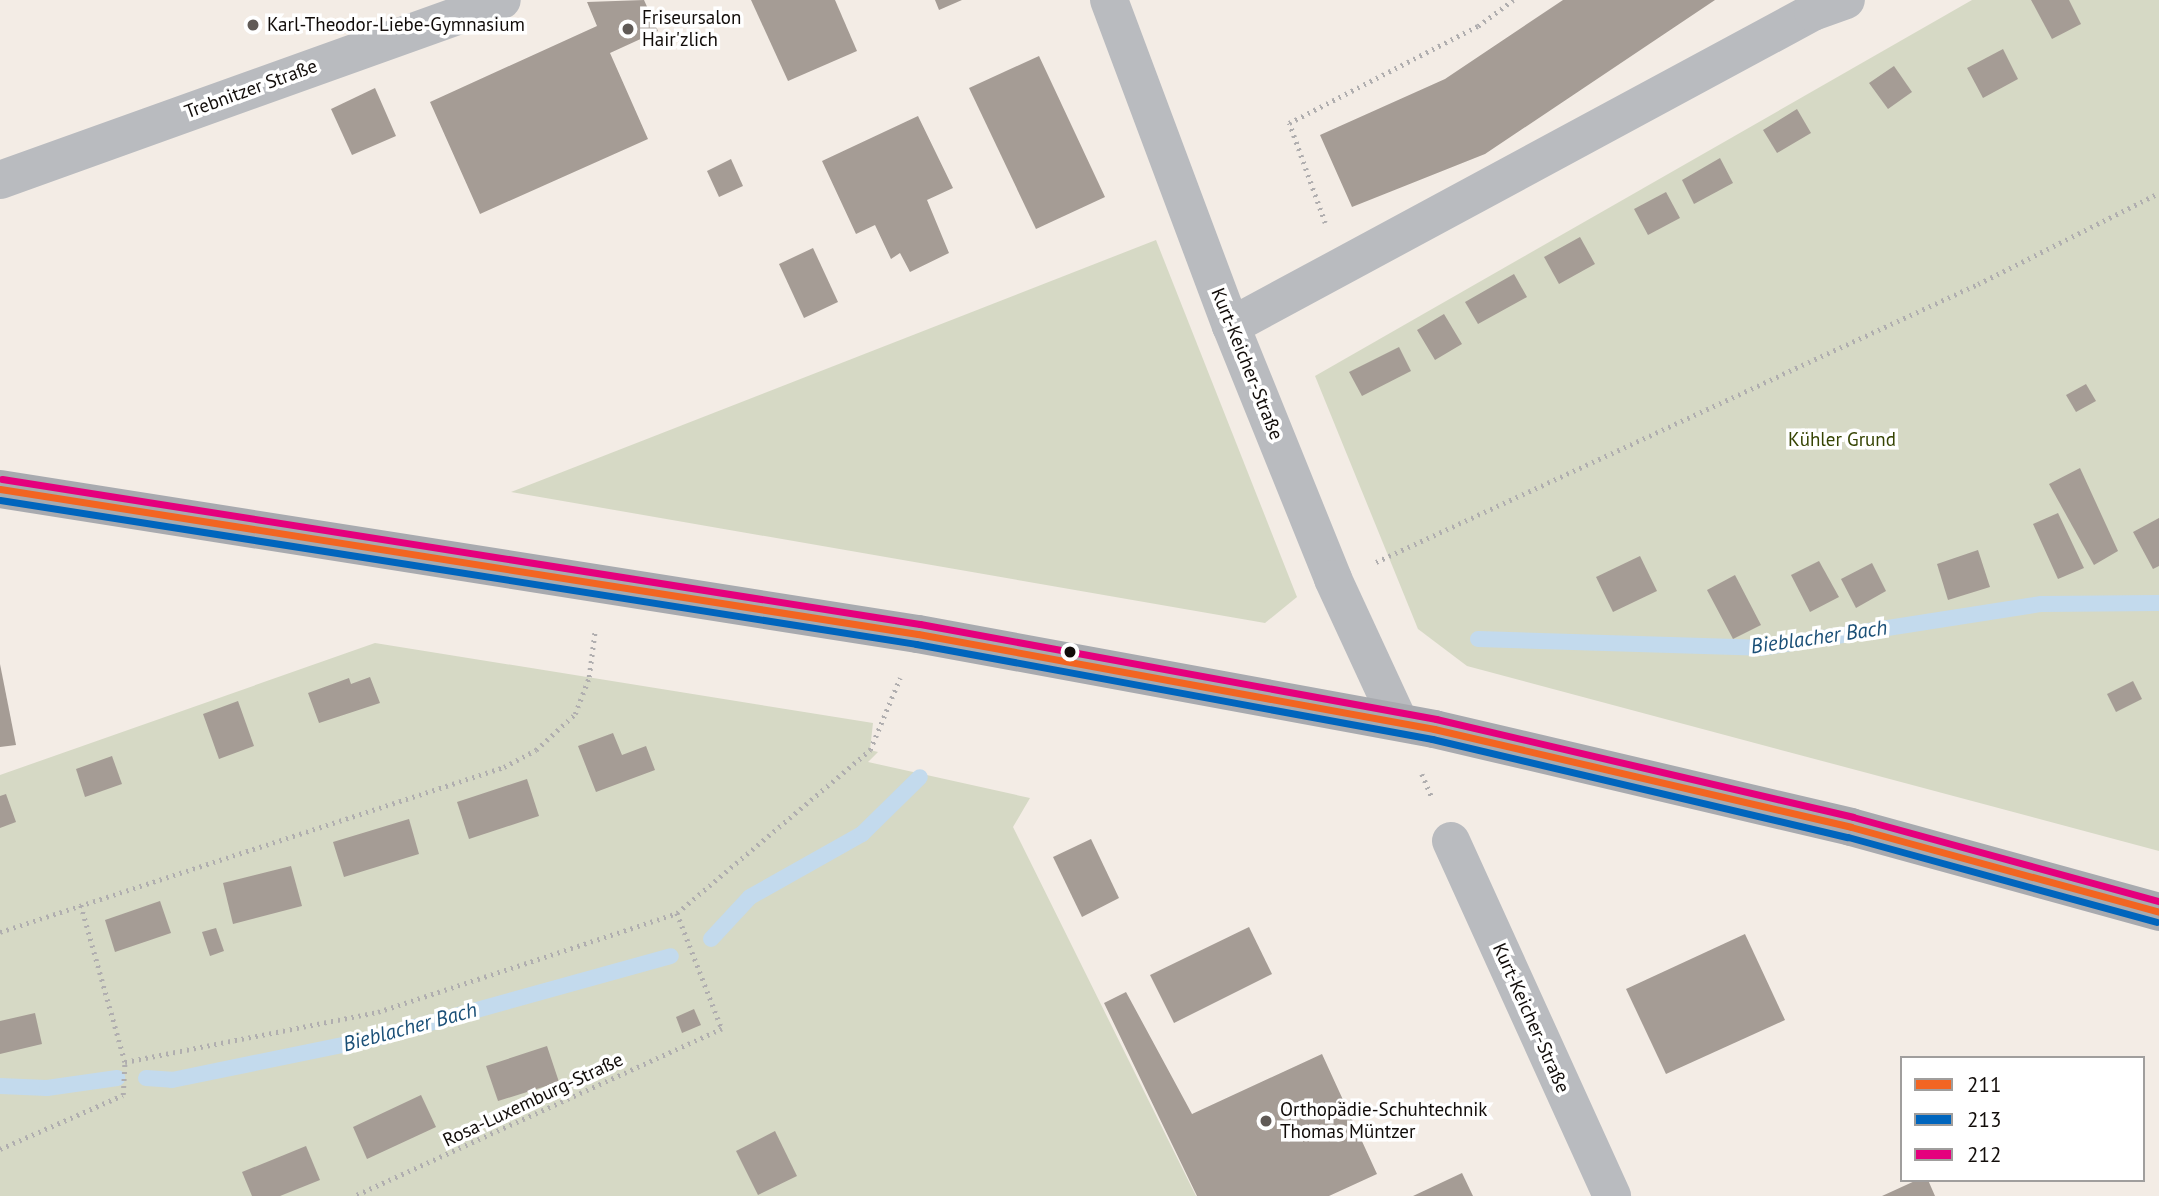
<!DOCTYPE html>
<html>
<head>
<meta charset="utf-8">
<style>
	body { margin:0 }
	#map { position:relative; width:2159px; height:1196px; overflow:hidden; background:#f3ece5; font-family:"PT Sans",sans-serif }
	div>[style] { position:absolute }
	.green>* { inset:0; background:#d6d9c5 }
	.stream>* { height:16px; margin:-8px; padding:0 8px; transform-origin:8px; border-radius:8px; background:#c3daed }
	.building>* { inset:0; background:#a59c95 }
	.path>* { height:4.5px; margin-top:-2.25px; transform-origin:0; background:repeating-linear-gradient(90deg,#b0aeaf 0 2px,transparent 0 7px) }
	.minor>* { height:38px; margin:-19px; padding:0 19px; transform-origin:19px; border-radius:19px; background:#b9bbbf }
	.major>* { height:38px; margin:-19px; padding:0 19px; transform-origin:19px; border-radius:19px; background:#a8aaaf }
	.bus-1>* { height:7px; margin:-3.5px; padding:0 3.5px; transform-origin:3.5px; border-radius:3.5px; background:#f26522 }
	.bus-2>* { height:7px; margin:-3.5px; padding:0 3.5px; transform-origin:3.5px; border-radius:3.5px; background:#0065bd }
	.bus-3>* { height:7px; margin:-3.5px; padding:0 3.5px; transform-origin:3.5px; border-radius:3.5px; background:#e5007d }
	.dots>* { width:19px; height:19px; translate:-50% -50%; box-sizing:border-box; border:4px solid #fff; border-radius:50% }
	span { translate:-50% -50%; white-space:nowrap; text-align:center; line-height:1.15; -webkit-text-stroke:7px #fff; paint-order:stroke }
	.poi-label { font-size:19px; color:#110c09 }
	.left { translate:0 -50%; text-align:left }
	.street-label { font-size:19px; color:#110c09 }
	.park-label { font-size:19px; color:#364403 }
	.water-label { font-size:21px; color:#1a4f77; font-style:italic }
	.legend { position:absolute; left:1900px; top:1056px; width:245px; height:126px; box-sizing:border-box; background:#fff; border:2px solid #a09e9d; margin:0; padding:9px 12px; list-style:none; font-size:21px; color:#110c09 }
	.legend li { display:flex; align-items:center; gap:14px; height:35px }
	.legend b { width:35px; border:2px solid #a09e9d }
</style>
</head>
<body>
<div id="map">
	<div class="green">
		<i style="clip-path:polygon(1972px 0,2159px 0,2159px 851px,1467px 666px,1418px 629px,1315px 376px)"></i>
		<i style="clip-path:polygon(1156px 240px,1297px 597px,1265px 623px,511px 492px)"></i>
		<i style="clip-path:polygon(375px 643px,873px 723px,870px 750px,878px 752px,868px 762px,1030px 798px,1013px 827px,1196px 1196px,0 1196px,0 775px)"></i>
	</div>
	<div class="stream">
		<i style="left:1478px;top:639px;width:282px;rotate:1.8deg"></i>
		<i style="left:1760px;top:648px;width:285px;rotate:-8.9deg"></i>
		<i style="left:2042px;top:604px;width:117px;rotate:-0.5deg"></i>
		<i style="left:711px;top:939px;width:57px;rotate:-47.1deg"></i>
		<i style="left:750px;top:897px;width:129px;rotate:-29.4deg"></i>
		<i style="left:862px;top:834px;width:81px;rotate:-44.5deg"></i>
		<i style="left:146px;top:1078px;width:26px;rotate:4deg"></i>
		<i style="left:172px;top:1080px;width:204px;rotate:-11.6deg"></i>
		<i style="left:372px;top:1039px;width:310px;rotate:-15.5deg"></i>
		<i style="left:0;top:1086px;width:47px;rotate:2.4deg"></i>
		<i style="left:47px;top:1088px;width:71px;rotate:-8.1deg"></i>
	</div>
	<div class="building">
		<i style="clip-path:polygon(644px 0,658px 31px,610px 53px,648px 139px,480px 214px,430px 102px,597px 26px,587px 2px)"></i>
		<i style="clip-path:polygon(751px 0,835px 0,857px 51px,788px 81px)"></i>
		<i style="clip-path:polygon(935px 0,962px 0,939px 10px)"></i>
		<i style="clip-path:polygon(1563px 0,1715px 0,1485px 154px,1352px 207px,1320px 135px,1445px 79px)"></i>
		<i style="clip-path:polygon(2031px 0,2069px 0,2081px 24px,2052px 39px)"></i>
		<i style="clip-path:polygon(2003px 49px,2018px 79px,1983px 98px,1967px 68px)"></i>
		<i style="clip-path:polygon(1039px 56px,1105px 197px,1036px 229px,969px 88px)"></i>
		<i style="clip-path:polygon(1894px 66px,1912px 92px,1888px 109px,1869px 83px)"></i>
		<i style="clip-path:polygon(375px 88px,396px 136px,352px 155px,331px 109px)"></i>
		<i style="clip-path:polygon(1797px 109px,1811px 133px,1777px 153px,1763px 130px)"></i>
		<i style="clip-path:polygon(918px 116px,953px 188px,927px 200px,949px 253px,910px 272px,900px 253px,891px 259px,875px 225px,856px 234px,822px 161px)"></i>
		<i style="clip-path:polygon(1720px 158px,1733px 183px,1694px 204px,1682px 180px)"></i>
		<i style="clip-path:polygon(731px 159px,743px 186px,719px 197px,707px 171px)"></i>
		<i style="clip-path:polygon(1666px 192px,1680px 218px,1648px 235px,1634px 209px)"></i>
		<i style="clip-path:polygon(1580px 237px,1595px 264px,1559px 284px,1544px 257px)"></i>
		<i style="clip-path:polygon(813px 248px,838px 302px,804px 318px,779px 264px)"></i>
		<i style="clip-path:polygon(1514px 274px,1527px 297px,1478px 324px,1465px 302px)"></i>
		<i style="clip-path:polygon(1444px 314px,1462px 344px,1435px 360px,1417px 330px)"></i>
		<i style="clip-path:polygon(1399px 347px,1411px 371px,1362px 396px,1349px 372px)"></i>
		<i style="clip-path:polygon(2086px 384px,2096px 401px,2076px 412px,2066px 395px)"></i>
		<i style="clip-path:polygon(2080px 468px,2118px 551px,2094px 565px,2049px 484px)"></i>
		<i style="clip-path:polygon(2058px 513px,2084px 568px,2058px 579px,2033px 524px)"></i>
		<i style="clip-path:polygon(2159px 518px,2159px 566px,2153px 569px,2133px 532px)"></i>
		<i style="clip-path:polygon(1978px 550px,1990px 587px,1948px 600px,1937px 564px)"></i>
		<i style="clip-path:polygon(1640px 556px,1657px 591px,1613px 612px,1596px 577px)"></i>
		<i style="clip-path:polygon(1819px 561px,1839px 597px,1810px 612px,1791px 575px)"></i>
		<i style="clip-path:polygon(1872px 563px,1886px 591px,1856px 608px,1841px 579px)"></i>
		<i style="clip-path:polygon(1735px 575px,1761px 625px,1733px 639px,1707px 590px)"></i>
		<i style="clip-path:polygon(0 664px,16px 745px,0 747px)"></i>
		<i style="clip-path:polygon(370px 677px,380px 703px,319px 723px,308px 693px,349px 678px,351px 684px)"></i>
		<i style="clip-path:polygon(2133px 681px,2142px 699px,2116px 712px,2107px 694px)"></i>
		<i style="clip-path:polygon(238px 701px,254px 746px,219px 759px,203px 714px)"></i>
		<i style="clip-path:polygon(613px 733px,622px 755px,646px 746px,655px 770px,596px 792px,578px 746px)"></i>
		<i style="clip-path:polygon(112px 756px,122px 784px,85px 797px,76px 769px)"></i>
		<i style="clip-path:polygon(527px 779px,539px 816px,469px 839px,457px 802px)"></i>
		<i style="clip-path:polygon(6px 794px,16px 822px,0 828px,0 796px)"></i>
		<i style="clip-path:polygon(409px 819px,419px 854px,344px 877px,333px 842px)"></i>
		<i style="clip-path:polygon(1091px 839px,1119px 898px,1082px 917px,1053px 857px)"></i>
		<i style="clip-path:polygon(291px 866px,302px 906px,233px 924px,223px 883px)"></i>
		<i style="clip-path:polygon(160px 901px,171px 933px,115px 952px,105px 920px)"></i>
		<i style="clip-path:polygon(1249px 927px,1272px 974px,1174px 1023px,1150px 975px)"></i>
		<i style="clip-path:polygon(216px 928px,224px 951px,210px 956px,202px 932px)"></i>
		<i style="clip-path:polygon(1745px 934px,1785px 1020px,1666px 1074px,1626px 989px)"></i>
		<i style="clip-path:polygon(1126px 992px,1192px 1114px,1322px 1054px,1377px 1174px,1329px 1196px,1197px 1196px,1104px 1003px)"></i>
		<i style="clip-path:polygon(694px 1009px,701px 1025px,682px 1033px,676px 1017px)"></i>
		<i style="clip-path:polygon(35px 1013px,42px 1044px,0 1054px,0 1021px)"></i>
		<i style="clip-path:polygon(547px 1046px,559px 1082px,498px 1101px,486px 1066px)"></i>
		<i style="clip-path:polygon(421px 1095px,436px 1127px,367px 1159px,353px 1127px)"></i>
		<i style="clip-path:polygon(775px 1131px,797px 1176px,758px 1195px,736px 1151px)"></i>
		<i style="clip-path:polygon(306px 1146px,320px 1180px,280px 1196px,252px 1196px,242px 1172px)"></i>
		<i style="clip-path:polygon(1462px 1173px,1473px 1196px,1413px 1196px)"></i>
		<i style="clip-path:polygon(1917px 1180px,1928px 1180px,1935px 1196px,1882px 1196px)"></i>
	</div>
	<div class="path">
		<i style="left:1325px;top:223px;width:106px;rotate:-109.8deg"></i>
		<i style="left:1289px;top:123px;width:212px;rotate:-27.2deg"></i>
		<i style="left:1478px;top:26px;width:44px;rotate:-36.6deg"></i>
		<i style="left:1376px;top:562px;width:663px;rotate:-24.79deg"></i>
		<i style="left:1978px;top:284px;width:203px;rotate:-26.7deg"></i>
		<i style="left:1422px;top:774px;width:26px;rotate:67deg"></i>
		<i style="left:81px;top:905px;width:163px;rotate:74.3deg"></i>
		<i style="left:125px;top:1062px;width:258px;rotate:-11.2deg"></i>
		<i style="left:378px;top:1012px;width:315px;rotate:-18.3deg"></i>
		<i style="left:677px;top:913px;width:124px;rotate:68.8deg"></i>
		<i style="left:722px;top:1029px;width:403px;rotate:155.5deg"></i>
		<i style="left:677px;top:913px;width:253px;rotate:-40.2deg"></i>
		<i style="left:870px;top:750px;width:78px;rotate:-67.4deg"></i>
		<i style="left:0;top:932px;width:530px;rotate:-18.13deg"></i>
		<i style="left:504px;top:767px;width:36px;rotate:-28deg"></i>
		<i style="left:536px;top:750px;width:53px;rotate:-42.7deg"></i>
		<i style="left:575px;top:714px;width:40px;rotate:-69deg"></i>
		<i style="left:589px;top:677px;width:47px;rotate:-82.7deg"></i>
		<i style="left:0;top:1149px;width:134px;rotate:-23.7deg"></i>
		<i style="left:123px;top:1095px;width:33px;rotate:-87deg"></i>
	</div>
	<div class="minor">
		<i style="left:1109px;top:0;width:348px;rotate:69.5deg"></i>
		<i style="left:1231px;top:326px;width:273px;rotate:68deg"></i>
		<i style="left:1333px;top:579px;width:157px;rotate:65.2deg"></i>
		<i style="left:0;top:180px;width:533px;rotate:-19.73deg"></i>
		<i style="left:1231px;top:326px;width:661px;rotate:-28.35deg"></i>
		<i style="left:1813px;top:12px;width:35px;rotate:-20deg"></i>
		<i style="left:1451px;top:841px;width:390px;rotate:65.6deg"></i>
	</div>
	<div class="major">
		<i style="left:0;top:489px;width:929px;rotate:8.98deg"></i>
		<i style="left:918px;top:634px;width:525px;rotate:10.43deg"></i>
		<i style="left:1434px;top:729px;width:428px;rotate:13.2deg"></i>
		<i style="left:1851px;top:827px;width:320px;rotate:15.4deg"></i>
	</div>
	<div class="bus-1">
		<i style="left:0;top:489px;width:929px;rotate:8.98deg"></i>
		<i style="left:918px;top:634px;width:525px;rotate:10.43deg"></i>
		<i style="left:1434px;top:729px;width:428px;rotate:13.2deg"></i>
		<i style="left:1851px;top:827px;width:320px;rotate:15.4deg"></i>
	</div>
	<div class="bus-2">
		<i style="left:0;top:500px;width:927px;rotate:8.93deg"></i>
		<i style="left:916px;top:644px;width:525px;rotate:10.43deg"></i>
		<i style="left:1432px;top:739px;width:427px;rotate:13.3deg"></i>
		<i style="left:1848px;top:837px;width:320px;rotate:15.4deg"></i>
	</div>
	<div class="bus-3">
		<i style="left:2px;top:479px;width:929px;rotate:8.98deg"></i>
		<i style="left:920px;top:624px;width:525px;rotate:10.43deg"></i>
		<i style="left:1436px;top:719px;width:428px;rotate:13.2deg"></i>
		<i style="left:1853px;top:817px;width:317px;rotate:15.4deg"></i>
	</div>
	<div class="dots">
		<i style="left:253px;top:25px;background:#605a56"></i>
		<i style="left:628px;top:29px;background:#605a56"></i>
		<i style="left:1070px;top:652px;background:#110c09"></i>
		<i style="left:1266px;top:1121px;background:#605a56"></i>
	</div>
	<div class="poi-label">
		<span class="left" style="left:642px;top:29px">Friseursalon<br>Hair'zlich</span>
		<span class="left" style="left:267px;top:25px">Karl-Theodor-Liebe-Gymnasium</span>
		<span class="left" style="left:1280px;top:1121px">Orthopädie-Schuhtechnik<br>Thomas Müntzer</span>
	</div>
	<div class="street-label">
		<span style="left:251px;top:89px;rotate:-20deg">Trebnitzer Straße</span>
		<span style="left:1247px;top:364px;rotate:68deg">Kurt-Keicher-Straße</span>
		<span style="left:1531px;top:1018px;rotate:66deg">Kurt-Keicher-Straße</span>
		<span style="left:533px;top:1100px;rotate:-25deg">Rosa-Luxemburg-Straße</span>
	</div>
	<div class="park-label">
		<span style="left:1842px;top:440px">Kühler Grund</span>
	</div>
	<div class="water-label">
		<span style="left:1819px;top:637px;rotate:-8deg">Bieblacher Bach</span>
		<span style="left:410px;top:1027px;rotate:-15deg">Bieblacher Bach</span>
	</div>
	<ul class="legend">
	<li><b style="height:9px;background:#f26522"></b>211</li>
	<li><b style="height:9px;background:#0065bd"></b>213</li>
	<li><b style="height:9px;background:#e5007d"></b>212</li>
	</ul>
</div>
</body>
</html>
